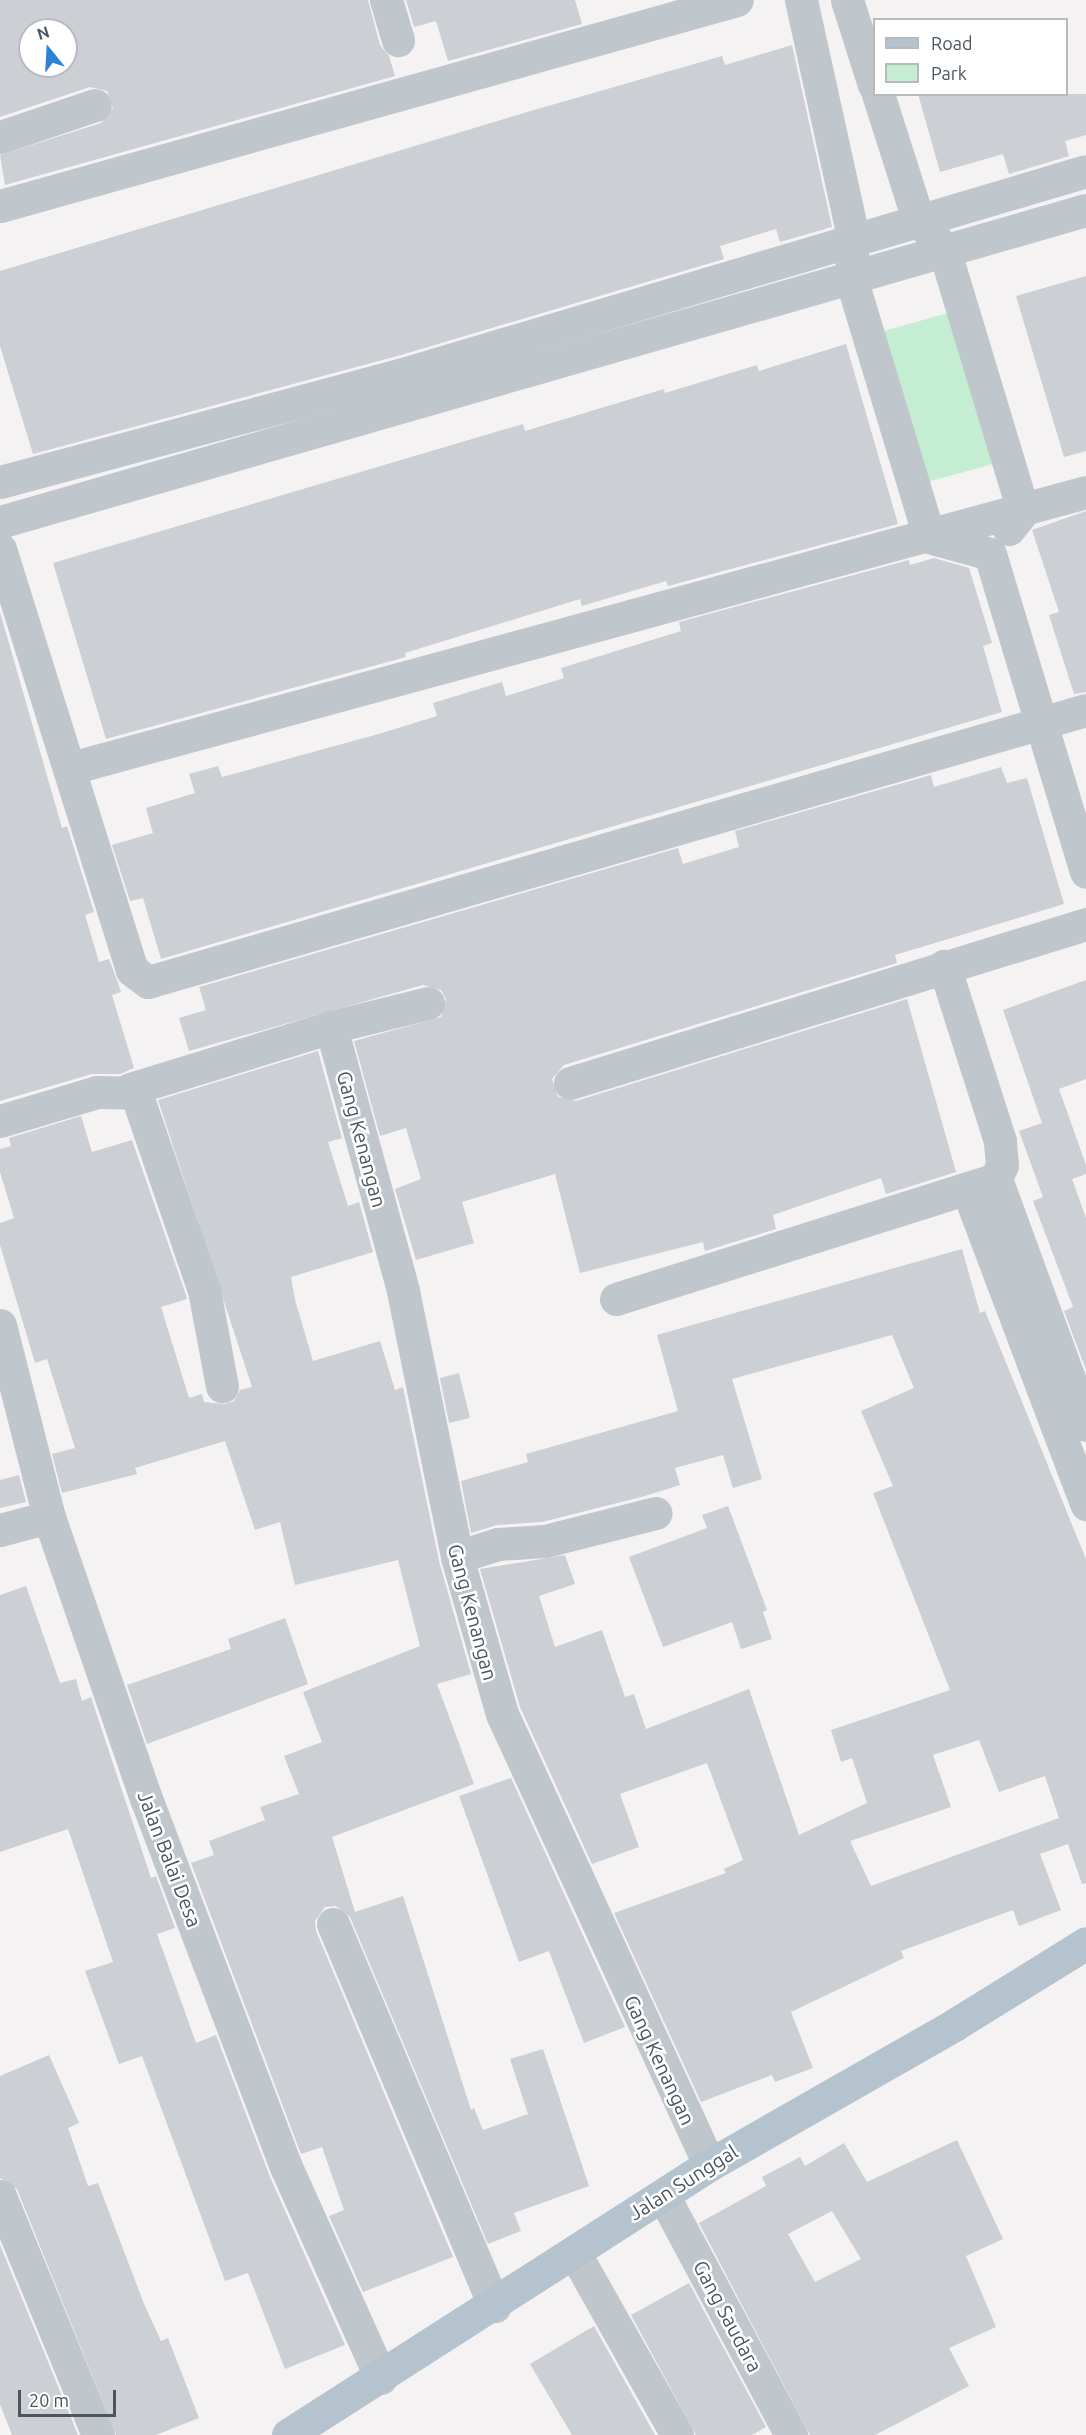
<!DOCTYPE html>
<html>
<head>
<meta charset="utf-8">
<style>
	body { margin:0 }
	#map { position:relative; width:1086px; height:2435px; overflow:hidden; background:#f4f2f2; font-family:Ubuntu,sans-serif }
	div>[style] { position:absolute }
	.green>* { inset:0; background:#c5edd1 }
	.building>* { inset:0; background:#cccfd4 }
	.minor>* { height:33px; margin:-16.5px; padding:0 16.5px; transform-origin:16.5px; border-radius:16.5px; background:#bfc7cd }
	.major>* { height:33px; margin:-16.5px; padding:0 16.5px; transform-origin:16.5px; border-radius:16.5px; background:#b4c3ce }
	span { translate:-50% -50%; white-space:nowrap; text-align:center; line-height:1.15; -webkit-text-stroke:5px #fff; paint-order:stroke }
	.street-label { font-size:20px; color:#4b565e }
	.legend { position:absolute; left:873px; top:18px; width:195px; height:78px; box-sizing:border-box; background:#fff; border:2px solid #b7bbbf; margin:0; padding:8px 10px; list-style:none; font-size:18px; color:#4b565e }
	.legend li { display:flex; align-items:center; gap:12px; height:30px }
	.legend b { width:30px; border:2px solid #b7bbbf }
	.north { position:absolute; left:18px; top:18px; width:60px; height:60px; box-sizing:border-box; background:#fff; border:2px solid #b7bbbf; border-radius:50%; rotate:342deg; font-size:16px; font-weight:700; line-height:24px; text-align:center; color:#4b565e }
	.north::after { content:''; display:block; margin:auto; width:21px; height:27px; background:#2a83d6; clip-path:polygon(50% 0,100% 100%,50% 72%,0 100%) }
	.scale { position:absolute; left:18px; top:2390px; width:98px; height:27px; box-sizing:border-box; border:3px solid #4b565e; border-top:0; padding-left:8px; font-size:18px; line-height:21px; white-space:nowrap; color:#4b565e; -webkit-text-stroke:4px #fff; paint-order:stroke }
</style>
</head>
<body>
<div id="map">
	<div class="green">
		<i style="clip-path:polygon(962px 309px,1004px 461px,920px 484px,877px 333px)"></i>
	</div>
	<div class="building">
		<i style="clip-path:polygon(evenodd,0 0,368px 0,380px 45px,389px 56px,395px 76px,5px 185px,0 155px,101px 123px,113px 108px,107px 91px,90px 87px,0 117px,0 0,30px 30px,66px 30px,66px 66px,30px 66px,30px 30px)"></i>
		<i style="clip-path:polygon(406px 0,575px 0,582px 24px,448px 61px,436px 21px,414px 27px)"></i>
		<i style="clip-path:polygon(792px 45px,832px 227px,780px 242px,776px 229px,720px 246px,724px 259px,401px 355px,33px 454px,0 346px,0 271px,534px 110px,722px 56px,725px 65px)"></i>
		<i style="clip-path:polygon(918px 94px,1086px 94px,1086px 135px,1065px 141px,1069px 156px,1009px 174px,1003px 154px,940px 172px)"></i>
		<i style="clip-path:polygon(1086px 276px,1086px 451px,1064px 457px,1016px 296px)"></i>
		<i style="clip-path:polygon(846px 344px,898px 524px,668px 586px,666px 581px,582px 606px,580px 599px,405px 653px,406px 657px,106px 739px,53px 563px,523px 424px,525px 431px,664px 389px,665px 393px,757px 365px,759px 371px)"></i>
		<i style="clip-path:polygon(1086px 511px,1086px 692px,1074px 694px,1049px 615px,1059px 612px,1032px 530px)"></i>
		<i style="clip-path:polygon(934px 558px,969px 568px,992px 643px,983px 646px,1002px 712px,161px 959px,143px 898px,130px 901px,112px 845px,153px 833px,146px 808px,195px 793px,189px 774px,218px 766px,222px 777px,382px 733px,437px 716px,433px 703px,502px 682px,506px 696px,564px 678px,561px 668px,681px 631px,679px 622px,909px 560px,910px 565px)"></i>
		<i style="clip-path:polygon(0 612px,62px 828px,67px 826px,94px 912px,85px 915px,99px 962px,109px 959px,117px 980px,121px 992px,112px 995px,134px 1068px,120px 1074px,92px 1074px,0 1101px)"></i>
		<i style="clip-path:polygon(1001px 767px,1007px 783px,1027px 778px,1064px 904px,895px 955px,897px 963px,564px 1065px,552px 1079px,558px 1097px,576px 1101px,907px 999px,956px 1172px,886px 1194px,881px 1178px,773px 1215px,776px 1229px,705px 1251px,703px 1242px,580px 1273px,555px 1174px,462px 1202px,474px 1243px,416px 1260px,395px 1189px,421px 1179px,406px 1128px,380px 1136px,354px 1041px,441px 1017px,446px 999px,441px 990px,423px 985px,189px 1051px,179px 1018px,206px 1010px,199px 987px,678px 848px,683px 864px,739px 847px,735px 831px,931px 775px,934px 787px)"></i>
		<i style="clip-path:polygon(1086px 980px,1086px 1079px,1059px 1089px,1086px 1165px,1086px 1174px,1072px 1179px,1086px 1218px,1086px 1370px,1064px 1311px,1073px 1307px,1033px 1201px,1043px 1197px,1019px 1131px,1042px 1123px,1003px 1010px)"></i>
		<i style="clip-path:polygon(318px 1051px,342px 1138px,328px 1142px,348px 1206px,359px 1202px,373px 1252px,291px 1277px,295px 1300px,313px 1361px,380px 1341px,395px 1390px,403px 1387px,439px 1561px,471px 1674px,437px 1684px,474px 1784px,332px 1837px,355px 1912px,403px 1896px,471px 2110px,474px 2108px,483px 2130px,528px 2114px,510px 2059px,543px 2049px,589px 2186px,514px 2213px,521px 2231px,488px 2244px,350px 1917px,336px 1906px,325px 1907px,315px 1921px,316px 1931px,453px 2257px,363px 2292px,329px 2216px,344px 2210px,322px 2147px,301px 2154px,191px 1863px,214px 1855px,209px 1841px,265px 1820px,260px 1807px,299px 1794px,284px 1756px,322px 1742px,303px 1692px,420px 1646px,398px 1560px,295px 1585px,280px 1522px,255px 1530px,225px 1441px,135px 1468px,137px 1474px,62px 1493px,52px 1454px,75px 1448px,47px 1359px,35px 1363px,0 1245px,0 1223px,14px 1218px,0 1172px,0 1149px,11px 1146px,9px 1138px,81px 1116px,92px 1152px,132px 1140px,186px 1295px,187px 1299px,161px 1307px,189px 1398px,202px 1394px,204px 1402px,225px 1404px,234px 1401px,240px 1390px,252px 1387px,158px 1100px)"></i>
		<i style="clip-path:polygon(evenodd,962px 1249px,980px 1313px,985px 1311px,1086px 1559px,1086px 1883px,1082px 1884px,1068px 1844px,1040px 1854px,1061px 1910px,1019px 1926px,1013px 1910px,901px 1951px,904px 1958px,791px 2012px,813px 2068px,775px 2082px,772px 2075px,701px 2102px,614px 1913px,726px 1873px,724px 1869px,743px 1860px,707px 1763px,620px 1794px,639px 1847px,592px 1864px,520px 1707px,480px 1569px,565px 1555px,575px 1584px,539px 1596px,555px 1647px,602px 1630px,625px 1697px,634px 1694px,646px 1729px,749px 1689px,799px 1835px,867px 1803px,852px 1758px,841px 1762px,831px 1730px,950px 1690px,873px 1493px,893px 1486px,861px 1411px,914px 1388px,892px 1335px,732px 1379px,762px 1479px,733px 1488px,723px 1455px,675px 1468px,680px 1485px,645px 1496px,542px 1522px,497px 1525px,471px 1533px,461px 1481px,528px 1462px,526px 1454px,678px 1411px,657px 1335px,962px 1249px,979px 1740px,999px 1792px,1045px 1776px,1059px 1818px,871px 1886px,850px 1841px,951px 1807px,933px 1755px,979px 1740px)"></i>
		<i style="clip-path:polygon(459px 1373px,470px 1418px,449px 1423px,440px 1378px)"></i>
		<i style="clip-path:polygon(19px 1475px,26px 1502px,0 1508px,0 1480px)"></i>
		<i style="clip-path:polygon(728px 1506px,767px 1610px,763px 1612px,772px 1639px,741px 1649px,732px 1622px,663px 1647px,629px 1557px,707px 1528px,702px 1515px)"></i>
		<i style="clip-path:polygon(26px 1586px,60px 1683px,76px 1679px,82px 1701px,91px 1697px,151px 1878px,156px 1876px,175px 1928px,157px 1934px,196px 2043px,216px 2035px,270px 2177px,345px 2345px,285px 2369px,248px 2273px,225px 2281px,142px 2056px,119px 2064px,85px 1971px,113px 1962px,68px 1829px,0 1852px,0 1595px)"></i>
		<i style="clip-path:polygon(285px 1618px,308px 1684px,147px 1744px,127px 1685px,231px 1649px,228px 1639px)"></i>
		<i style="clip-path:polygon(511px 1778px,625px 2027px,584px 2043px,549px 1951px,519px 1962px,459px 1796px)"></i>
		<i style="clip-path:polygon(49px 2055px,79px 2123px,68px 2128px,88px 2186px,98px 2183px,144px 2304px,161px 2341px,168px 2338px,199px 2418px,156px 2435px,116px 2435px,17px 2189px,0 2178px,0 2076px)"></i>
		<i style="clip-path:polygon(evenodd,957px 2140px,1003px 2239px,966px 2256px,996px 2327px,949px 2348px,969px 2386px,875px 2435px,810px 2435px,699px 2223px,766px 2186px,762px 2177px,800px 2157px,805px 2166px,844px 2143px,867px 2182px,957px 2140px,832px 2211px,861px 2259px,815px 2282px,788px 2234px,832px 2211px)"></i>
		<i style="clip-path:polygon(0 2245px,78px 2435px,12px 2435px,0 2404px)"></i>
		<i style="clip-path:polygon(689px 2283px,766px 2427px,752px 2435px,696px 2435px,631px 2315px)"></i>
		<i style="clip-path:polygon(594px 2326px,655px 2435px,572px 2435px,530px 2364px)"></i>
	</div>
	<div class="minor">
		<i style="left:386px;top:0;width:42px;rotate:73.3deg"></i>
		<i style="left:801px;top:0;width:243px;rotate:77.6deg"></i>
		<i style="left:853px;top:237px;width:41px;rotate:92.8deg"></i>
		<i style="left:851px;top:278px;width:270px;rotate:73.2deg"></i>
		<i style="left:929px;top:537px;width:63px;rotate:15.6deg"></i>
		<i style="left:847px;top:0;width:89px;rotate:72.4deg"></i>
		<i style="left:878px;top:94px;width:131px;rotate:72.3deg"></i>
		<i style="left:918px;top:219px;width:40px;rotate:49deg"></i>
		<i style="left:944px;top:249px;width:274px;rotate:73.2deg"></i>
		<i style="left:1023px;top:511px;width:23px;rotate:128deg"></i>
		<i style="left:0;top:137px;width:100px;rotate:-18.6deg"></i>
		<i style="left:0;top:206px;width:765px;rotate:-15.62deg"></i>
		<i style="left:0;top:482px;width:420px;rotate:-15deg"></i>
		<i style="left:406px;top:373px;width:709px;rotate:-16.54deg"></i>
		<i style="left:0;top:522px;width:1130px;rotate:-16.03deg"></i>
		<i style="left:0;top:549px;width:441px;rotate:72.6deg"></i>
		<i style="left:132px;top:970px;width:20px;rotate:37deg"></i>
		<i style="left:148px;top:982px;width:977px;rotate:-16.17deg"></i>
		<i style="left:990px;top:554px;width:332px;rotate:73.2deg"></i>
		<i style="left:71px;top:768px;width:1052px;rotate:-15.21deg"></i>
		<i style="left:331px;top:1027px;width:274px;rotate:74.7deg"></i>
		<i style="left:403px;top:1291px;width:271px;rotate:78.5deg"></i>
		<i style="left:457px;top:1557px;width:163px;rotate:74deg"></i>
		<i style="left:502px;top:1714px;width:496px;rotate:65.3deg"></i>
		<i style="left:570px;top:1083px;width:540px;rotate:-17.13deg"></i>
		<i style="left:130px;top:1089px;width:210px;rotate:-17.1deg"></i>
		<i style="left:331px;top:1027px;width:100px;rotate:-13.9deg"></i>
		<i style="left:0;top:1121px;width:101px;rotate:-16.6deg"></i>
		<i style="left:97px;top:1092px;width:39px;rotate:1deg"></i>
		<i style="left:136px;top:1093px;width:208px;rotate:71deg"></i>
		<i style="left:204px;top:1290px;width:98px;rotate:79.4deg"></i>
		<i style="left:996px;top:1179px;width:262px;rotate:69.9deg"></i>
		<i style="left:968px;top:1191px;width:335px;rotate:69.3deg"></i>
		<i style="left:616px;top:1299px;width:398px;rotate:-17.5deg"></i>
		<i style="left:996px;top:1179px;width:15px;rotate:-67deg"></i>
		<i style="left:1002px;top:1165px;width:24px;rotate:-95deg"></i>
		<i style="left:1000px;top:1141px;width:184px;rotate:-107.7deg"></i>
		<i style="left:0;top:1325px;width:198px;rotate:75.7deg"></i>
		<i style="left:49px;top:1517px;width:300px;rotate:71deg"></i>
		<i style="left:147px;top:1801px;width:394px;rotate:69.2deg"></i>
		<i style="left:287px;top:2169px;width:229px;rotate:65.8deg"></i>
		<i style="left:0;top:1530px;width:51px;rotate:-14.9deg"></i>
		<i style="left:457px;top:1557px;width:43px;rotate:-17.6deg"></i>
		<i style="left:498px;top:1544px;width:47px;rotate:-3.7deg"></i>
		<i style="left:545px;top:1541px;width:114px;rotate:-14.2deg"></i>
		<i style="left:333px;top:1924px;width:415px;rotate:67.1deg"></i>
		<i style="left:0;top:2196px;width:258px;rotate:67.7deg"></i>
		<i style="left:664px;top:2197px;width:270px;rotate:61.9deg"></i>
		<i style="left:574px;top:2252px;width:210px;rotate:60.6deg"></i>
	</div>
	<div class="major">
		<i style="left:288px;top:2435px;width:500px;rotate:-32.67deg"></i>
		<i style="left:709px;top:2165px;width:282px;rotate:-29.7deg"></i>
		<i style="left:954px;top:2025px;width:155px;rotate:-31.8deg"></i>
	</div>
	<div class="street-label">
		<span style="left:362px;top:1139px;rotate:75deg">Gang Kenangan</span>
		<span style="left:473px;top:1612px;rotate:75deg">Gang Kenangan</span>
		<span style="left:170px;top:1859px;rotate:69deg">Jalan Balai Desa</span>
		<span style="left:660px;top:2060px;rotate:65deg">Gang Kenangan</span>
		<span style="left:683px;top:2182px;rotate:-32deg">Jalan Sunggal</span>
		<span style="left:728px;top:2316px;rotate:62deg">Gang Saudara</span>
	</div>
	<ul class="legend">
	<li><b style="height:8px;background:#b4c3ce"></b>Road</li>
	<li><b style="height:16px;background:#c5edd1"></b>Park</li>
	</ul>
	<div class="north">N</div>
	<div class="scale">20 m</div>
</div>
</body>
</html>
